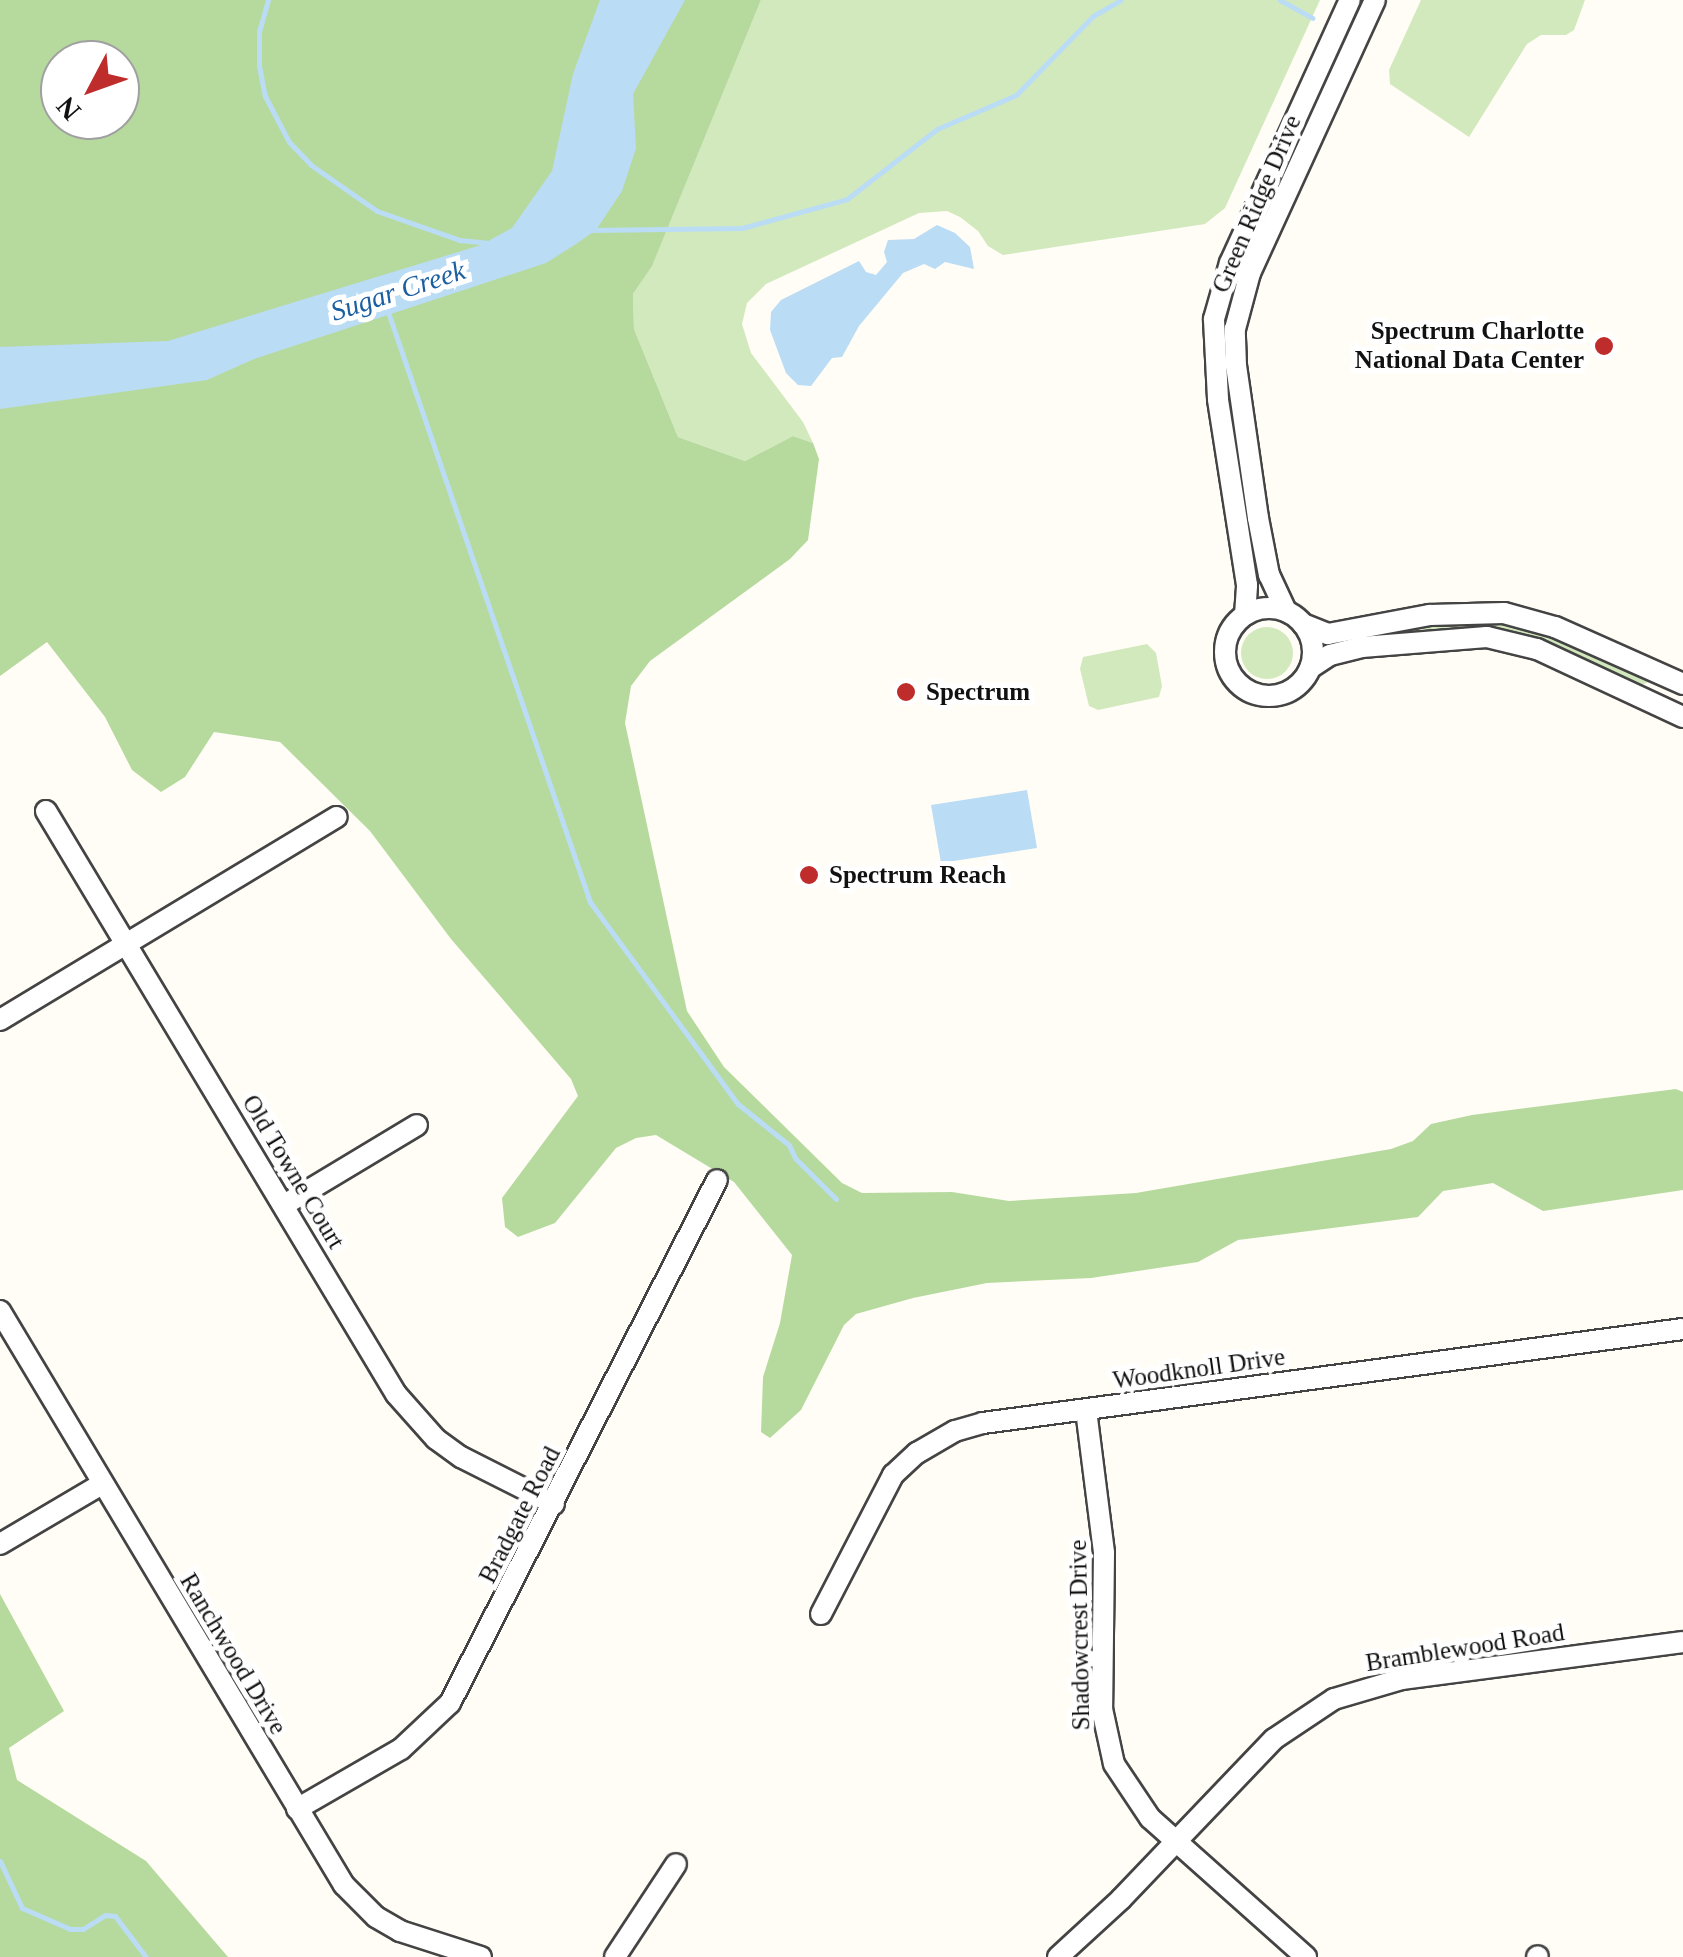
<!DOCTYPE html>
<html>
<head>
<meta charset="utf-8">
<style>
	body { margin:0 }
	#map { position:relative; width:1683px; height:1957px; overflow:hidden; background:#fffdf5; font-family:"Times New Roman",serif }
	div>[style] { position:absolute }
	.green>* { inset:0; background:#d2e9be }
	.round { border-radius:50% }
	.forest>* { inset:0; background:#b6da9e }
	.water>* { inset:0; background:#bbdcf5 }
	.stream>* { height:5px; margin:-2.5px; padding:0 2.5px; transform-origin:2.5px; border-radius:2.5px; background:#bbdcf5 }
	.roads { filter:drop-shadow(2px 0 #444) drop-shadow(-2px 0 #444) drop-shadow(0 2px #444) drop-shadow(0 -2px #444) }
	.minor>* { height:20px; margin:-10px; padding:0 10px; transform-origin:10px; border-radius:10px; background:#fff }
	.minor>.ring { margin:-10px; padding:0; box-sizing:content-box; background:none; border:20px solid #fff; border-radius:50% }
	.dots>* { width:28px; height:28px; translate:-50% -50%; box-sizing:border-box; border:5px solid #fff; border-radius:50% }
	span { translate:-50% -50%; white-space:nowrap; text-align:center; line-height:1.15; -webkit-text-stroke:10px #fff; paint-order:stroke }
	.street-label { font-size:25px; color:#111 }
	.poi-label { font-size:25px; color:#111; font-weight:700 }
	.right { translate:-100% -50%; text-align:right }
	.left { translate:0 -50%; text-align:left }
	.water-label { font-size:28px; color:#1c5fa1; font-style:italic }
	.north { position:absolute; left:40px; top:40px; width:100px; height:100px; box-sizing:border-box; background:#fff; border:2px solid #a0a0a0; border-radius:50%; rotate:229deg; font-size:28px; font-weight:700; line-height:40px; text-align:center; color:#111 }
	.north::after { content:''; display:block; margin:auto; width:35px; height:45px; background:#be2d2b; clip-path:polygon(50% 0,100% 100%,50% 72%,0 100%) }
</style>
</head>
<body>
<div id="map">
	<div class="green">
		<i style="clip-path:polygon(761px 0,1320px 0,1225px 208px,1205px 224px,1003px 255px,988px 246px,978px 231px,960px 217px,947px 211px,919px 213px,766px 284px,747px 303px,742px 324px,751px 353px,803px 422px,813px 443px,793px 436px,745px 461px,678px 437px,634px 329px,633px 294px,652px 265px)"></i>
		<i style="clip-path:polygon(1421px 0,1585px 0,1574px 30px,1566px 35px,1541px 35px,1527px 44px,1469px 137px,1390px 84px,1389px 70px)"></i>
		<i style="clip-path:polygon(1494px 622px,1546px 633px,1648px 682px,1642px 685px,1551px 643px,1501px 630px,1347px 638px,1402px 626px)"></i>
		<i class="round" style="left:1241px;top:627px;width:52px;height:52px"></i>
		<i style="clip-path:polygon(1147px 644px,1156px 653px,1162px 686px,1159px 697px,1098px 710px,1089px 706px,1080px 669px,1083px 657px)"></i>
	</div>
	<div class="forest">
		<i style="clip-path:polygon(evenodd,0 0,761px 0,652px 266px,633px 294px,634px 329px,678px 437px,745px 461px,793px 436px,813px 443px,819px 459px,808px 540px,790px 559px,650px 661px,631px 686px,625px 723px,687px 1011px,724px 1067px,842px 1183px,862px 1193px,952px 1192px,1009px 1201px,1136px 1193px,1391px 1149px,1413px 1141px,1431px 1124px,1472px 1115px,1676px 1089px,1683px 1092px,1683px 1190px,1543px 1211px,1493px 1183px,1443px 1191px,1418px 1217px,1238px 1240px,1198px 1262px,1091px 1278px,987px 1283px,913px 1298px,856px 1314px,844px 1325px,801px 1410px,770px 1438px,761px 1432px,763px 1377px,780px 1323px,792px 1255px,734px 1182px,656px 1135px,636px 1138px,616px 1148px,555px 1223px,518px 1237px,505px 1227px,502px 1198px,578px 1096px,571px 1079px,451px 939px,370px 831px,280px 742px,214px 732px,185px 777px,161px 792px,132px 770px,105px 717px,47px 642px,0 676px,0 0,60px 60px,120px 60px,120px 120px,60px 120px,60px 60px)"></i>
		<i style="clip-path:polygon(0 1594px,64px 1711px,9px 1748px,17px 1780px,146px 1861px,228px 1957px,0 1957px)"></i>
	</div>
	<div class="water">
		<i style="clip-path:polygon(600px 0,685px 0,633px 94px,636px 148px,622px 191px,596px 230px,576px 244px,546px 263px,254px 359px,207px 380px,0 409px,0 347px,168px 341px,481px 245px,512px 228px,552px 171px,573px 74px)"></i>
		<i style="clip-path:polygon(937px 225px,955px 233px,970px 247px,974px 269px,945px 262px,935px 269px,924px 264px,903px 273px,859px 326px,842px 357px,832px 358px,811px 386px,798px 385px,786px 373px,770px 330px,771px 312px,781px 300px,859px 261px,866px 272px,876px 275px,887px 262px,884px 252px,888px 240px,914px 239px)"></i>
		<i style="clip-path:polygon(1027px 790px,1037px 848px,941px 863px,931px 805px)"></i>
	</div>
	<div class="stream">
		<i style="left:268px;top:0;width:33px;rotate:106deg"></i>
		<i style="left:259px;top:32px;width:34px;rotate:90deg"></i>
		<i style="left:259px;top:66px;width:31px;rotate:79deg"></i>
		<i style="left:265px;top:96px;width:52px;rotate:62.4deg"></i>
		<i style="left:289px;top:142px;width:32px;rotate:46deg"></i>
		<i style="left:311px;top:165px;width:80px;rotate:34.9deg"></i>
		<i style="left:377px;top:211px;width:88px;rotate:19.3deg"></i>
		<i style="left:460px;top:240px;width:27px;rotate:6deg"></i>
		<i style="left:1280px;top:0;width:37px;rotate:29deg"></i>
		<i style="left:591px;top:230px;width:151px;rotate:-0.8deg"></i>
		<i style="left:742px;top:228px;width:109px;rotate:-15.4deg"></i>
		<i style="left:847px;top:199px;width:114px;rotate:-37.9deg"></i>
		<i style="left:937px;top:129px;width:86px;rotate:-23.3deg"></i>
		<i style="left:1016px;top:95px;width:110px;rotate:-45.7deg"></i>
		<i style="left:1093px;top:16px;width:32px;rotate:-30deg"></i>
		<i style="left:388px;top:312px;width:624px;rotate:71.1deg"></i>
		<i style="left:590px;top:902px;width:250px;rotate:53.8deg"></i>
		<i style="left:738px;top:1104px;width:65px;rotate:38.8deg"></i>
		<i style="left:789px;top:1145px;width:14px;rotate:65deg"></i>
		<i style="left:795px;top:1158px;width:58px;rotate:45deg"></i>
		<i style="left:0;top:1861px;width:52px;rotate:64.9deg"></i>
		<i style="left:22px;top:1908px;width:52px;rotate:23.6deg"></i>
		<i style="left:70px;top:1929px;width:13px"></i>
		<i style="left:83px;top:1929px;width:26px;rotate:-32deg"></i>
		<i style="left:105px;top:1915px;width:10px;rotate:6deg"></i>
		<i style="left:115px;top:1916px;width:51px;rotate:52.9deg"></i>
	</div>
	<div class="roads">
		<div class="minor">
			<i class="ring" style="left:1225px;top:608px;width:68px;height:68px"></i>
			<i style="left:1286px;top:611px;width:40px;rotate:-115deg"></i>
			<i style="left:1269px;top:575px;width:58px;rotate:-100.9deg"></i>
			<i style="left:1258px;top:518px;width:154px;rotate:-98.2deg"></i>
			<i style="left:1236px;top:366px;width:37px;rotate:-92deg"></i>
			<i style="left:1235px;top:329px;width:58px;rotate:-75deg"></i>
			<i style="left:1250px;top:273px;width:300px;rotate:-65.4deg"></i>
			<i style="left:1245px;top:615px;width:30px;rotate:-86deg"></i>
			<i style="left:1247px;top:585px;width:188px;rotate:-98.9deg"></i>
			<i style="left:1218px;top:399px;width:80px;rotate:-92.9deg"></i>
			<i style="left:1214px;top:319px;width:58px;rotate:-74.1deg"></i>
			<i style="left:1230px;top:263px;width:289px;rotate:-65.5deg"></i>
			<i style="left:1303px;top:624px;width:27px;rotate:22deg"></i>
			<i style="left:1328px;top:634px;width:104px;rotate:-10.6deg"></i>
			<i style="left:1430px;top:615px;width:74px;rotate:-1.5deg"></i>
			<i style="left:1504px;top:613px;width:53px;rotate:15.4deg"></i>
			<i style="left:1555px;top:627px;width:140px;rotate:24deg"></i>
			<i style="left:1310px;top:668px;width:24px;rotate:-33deg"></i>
			<i style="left:1330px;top:655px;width:33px;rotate:-14deg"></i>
			<i style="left:1362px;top:647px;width:125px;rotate:-4.6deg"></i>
			<i style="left:1487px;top:637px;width:51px;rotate:13.5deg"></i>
			<i style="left:1537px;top:649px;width:161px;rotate:25deg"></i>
			<i style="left:46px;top:811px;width:680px;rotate:59.02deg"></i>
			<i style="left:396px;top:1394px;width:60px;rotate:48.4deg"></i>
			<i style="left:436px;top:1439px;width:31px;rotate:36deg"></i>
			<i style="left:461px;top:1457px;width:104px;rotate:26.8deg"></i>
			<i style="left:0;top:1020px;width:393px;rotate:-31.1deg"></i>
			<i style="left:284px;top:1205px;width:155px;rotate:-31deg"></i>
			<i style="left:0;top:1311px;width:669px;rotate:59.07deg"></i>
			<i style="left:344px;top:1885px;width:45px;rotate:45deg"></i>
			<i style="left:376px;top:1917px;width:28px;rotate:30deg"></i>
			<i style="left:400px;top:1931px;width:85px;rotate:17.8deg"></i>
			<i style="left:1086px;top:1410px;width:144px;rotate:82.8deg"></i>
			<i style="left:1104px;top:1553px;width:156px;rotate:90.7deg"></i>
			<i style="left:1102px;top:1709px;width:56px;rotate:77.7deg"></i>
			<i style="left:1114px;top:1764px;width:65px;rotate:56.3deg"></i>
			<i style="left:1150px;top:1818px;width:209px;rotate:41.7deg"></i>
			<i style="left:0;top:1544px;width:118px;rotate:-30.5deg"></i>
			<i style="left:821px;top:1614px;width:157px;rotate:-62.6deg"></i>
			<i style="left:893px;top:1475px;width:33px;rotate:-43deg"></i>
			<i style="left:917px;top:1453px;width:44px;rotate:-30.1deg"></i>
			<i style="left:955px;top:1431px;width:29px;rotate:-16deg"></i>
			<i style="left:983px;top:1423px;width:706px;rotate:-7.65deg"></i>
			<i style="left:297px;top:1809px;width:120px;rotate:-30deg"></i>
			<i style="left:401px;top:1749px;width:67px;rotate:-43.2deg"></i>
			<i style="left:450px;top:1703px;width:587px;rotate:-62.95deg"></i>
			<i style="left:615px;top:1957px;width:111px;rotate:-56.7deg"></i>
			<i style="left:1058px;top:1957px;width:86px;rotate:-42.6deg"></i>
			<i style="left:1121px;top:1899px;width:221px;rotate:-46.3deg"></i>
			<i style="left:1274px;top:1739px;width:72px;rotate:-33.7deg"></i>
			<i style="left:1334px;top:1699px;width:71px;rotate:-16.4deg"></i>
			<i style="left:1402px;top:1679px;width:283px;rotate:-7.5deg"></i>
			<i style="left:1537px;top:1957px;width:1px;rotate:-45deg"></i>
		</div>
	</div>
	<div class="dots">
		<i style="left:1604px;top:346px;background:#be2d2b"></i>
		<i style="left:906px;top:692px;background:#be2d2b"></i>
		<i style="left:809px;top:875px;background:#be2d2b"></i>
	</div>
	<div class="street-label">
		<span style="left:1257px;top:204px;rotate:-67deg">Green Ridge Drive</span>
		<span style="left:293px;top:1172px;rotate:59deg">Old Towne Court</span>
		<span style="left:1199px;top:1369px;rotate:-8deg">Woodknoll Drive</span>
		<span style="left:520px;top:1515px;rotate:-63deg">Bradgate Road</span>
		<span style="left:1080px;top:1635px;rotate:-91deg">Shadowcrest Drive</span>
		<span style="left:1465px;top:1648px;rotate:-9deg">Bramblewood Road</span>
		<span style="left:233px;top:1654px;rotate:59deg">Ranchwood Drive</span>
	</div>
	<div class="poi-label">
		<span class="right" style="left:1584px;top:346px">Spectrum Charlotte<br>National Data Center</span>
		<span class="left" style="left:926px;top:692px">Spectrum</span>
		<span class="left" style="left:829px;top:875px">Spectrum Reach</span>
	</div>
	<div class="water-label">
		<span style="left:398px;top:291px;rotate:-18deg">Sugar Creek</span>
	</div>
	<div class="north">N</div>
</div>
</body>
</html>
